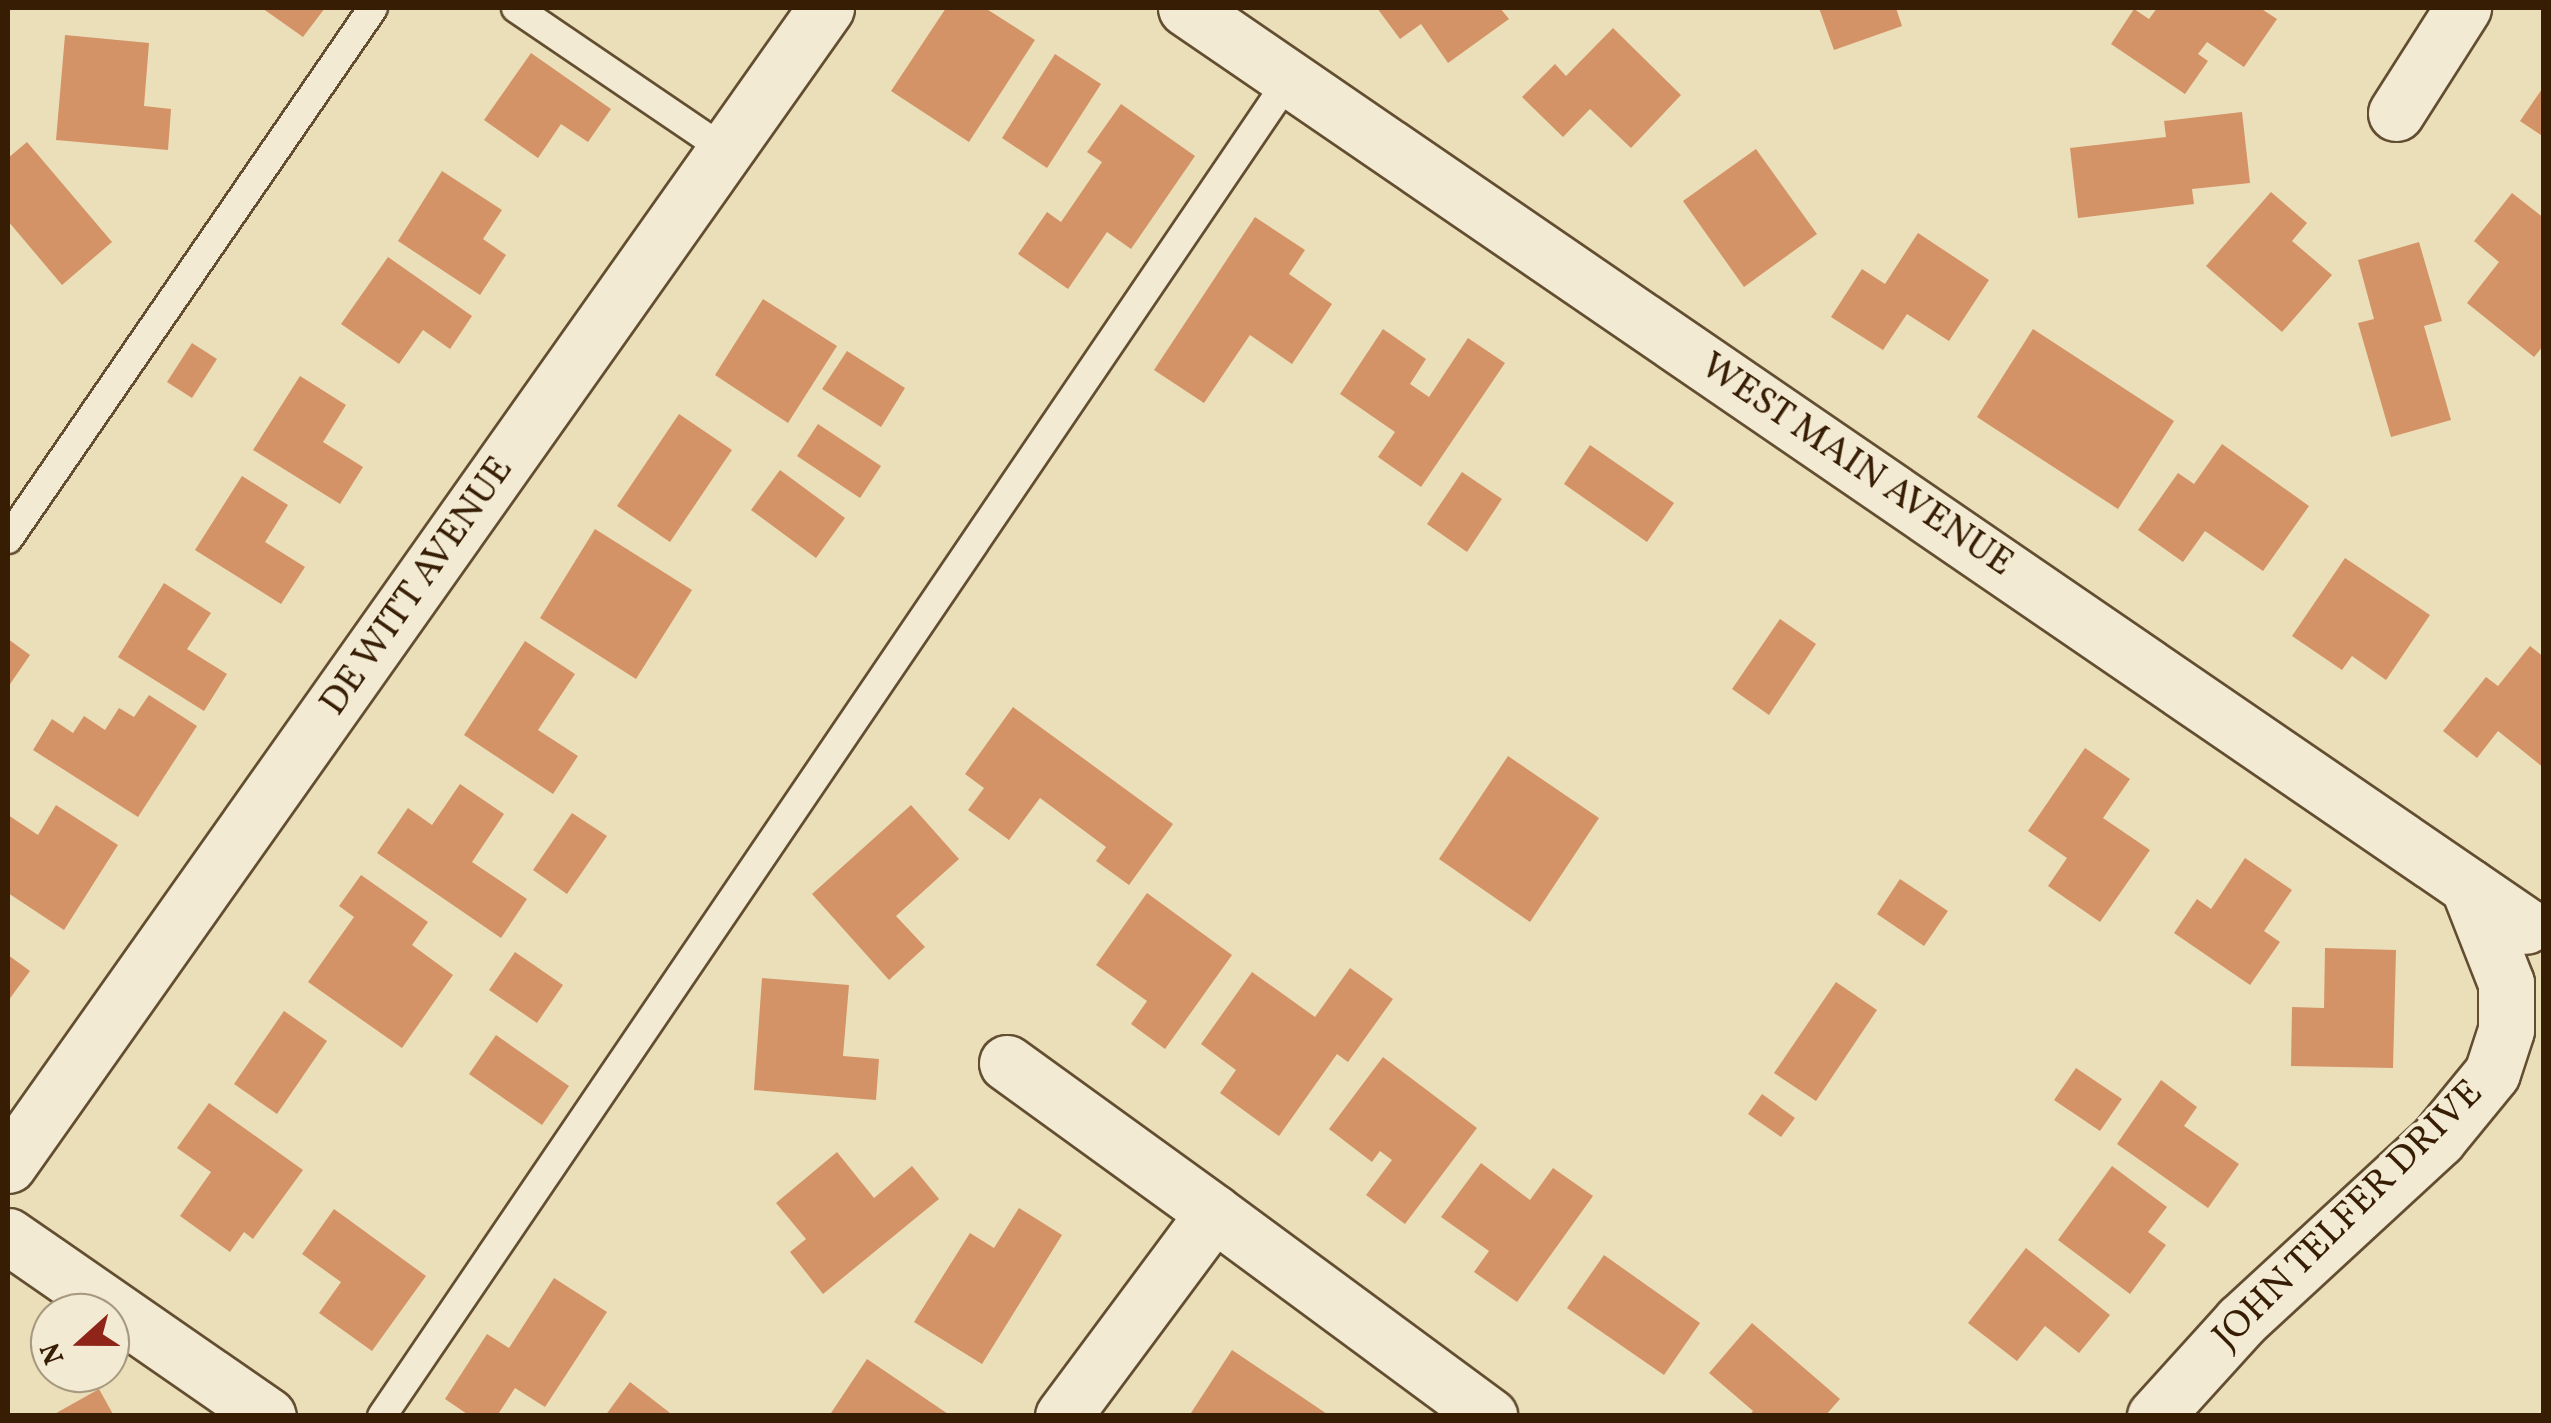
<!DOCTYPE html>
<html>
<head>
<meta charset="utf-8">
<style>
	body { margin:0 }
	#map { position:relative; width:2551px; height:1423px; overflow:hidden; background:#ebdfb9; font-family:Vollkorn,serif }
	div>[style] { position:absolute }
	.building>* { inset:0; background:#d39367 }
	.roads { filter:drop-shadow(2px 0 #634e31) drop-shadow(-2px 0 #634e31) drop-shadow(0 2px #634e31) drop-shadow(0 -2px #634e31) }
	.service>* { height:28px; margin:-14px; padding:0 14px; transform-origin:14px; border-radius:14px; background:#f2ead2 }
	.minor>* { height:55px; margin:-27.5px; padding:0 27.5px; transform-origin:27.5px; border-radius:27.5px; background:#f2ead2 }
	span { translate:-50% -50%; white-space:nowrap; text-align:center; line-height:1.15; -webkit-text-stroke:8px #f2ead2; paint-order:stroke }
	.street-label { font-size:38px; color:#361d04 }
	.frame { position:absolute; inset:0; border:10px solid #361d04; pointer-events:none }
	.north { position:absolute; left:30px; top:1293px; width:100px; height:100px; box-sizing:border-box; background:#f2ead2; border:2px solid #a79880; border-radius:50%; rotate:249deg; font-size:28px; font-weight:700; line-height:40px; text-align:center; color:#361d04 }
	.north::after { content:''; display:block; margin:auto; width:35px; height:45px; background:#8f2418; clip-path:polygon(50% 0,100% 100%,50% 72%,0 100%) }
</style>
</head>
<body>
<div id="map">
	<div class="building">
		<i style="clip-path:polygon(262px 8px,325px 8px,303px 37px)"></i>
		<i style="clip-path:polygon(946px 8px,985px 8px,1035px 40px,969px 142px,891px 91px)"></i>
		<i style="clip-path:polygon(1377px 8px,1500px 8px,1509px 19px,1448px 63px,1421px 24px,1400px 39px)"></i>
		<i style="clip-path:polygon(1819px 8px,1896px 8px,1902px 26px,1834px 50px)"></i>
		<i style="clip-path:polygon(2157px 8px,2260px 8px,2277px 19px,2244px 67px,2207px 42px,2198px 54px,2208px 61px,2185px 94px,2111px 44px,2134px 9px,2149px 19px)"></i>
		<i style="clip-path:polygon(1613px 28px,1681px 95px,1631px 148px,1590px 109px,1563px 137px,1522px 97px,1555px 64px,1566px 76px)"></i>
		<i style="clip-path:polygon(65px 35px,149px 43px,144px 106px,171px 109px,168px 150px,56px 140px)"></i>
		<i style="clip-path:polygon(531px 53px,611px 109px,588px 142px,561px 124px,538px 158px,484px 120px)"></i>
		<i style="clip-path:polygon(1055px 54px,1101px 84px,1047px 168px,1002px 138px)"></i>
		<i style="clip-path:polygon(2544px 86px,2544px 137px,2520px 121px)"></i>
		<i style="clip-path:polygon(1121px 104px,1195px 156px,1131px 249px,1107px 232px,1068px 289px,1018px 254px,1047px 212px,1061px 222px,1102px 162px,1087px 152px)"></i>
		<i style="clip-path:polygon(2242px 112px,2250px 183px,2192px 189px,2194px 204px,2078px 218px,2070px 148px,2166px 137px,2164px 121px)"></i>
		<i style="clip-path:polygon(27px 142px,112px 242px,62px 285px,8px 221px,8px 158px)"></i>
		<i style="clip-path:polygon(1756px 149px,1817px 234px,1744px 287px,1683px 201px)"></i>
		<i style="clip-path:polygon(442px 171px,502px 210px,483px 239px,506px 255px,480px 295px,398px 241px)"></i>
		<i style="clip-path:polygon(2271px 192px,2307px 223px,2292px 241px,2332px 275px,2282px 332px,2206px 266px)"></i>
		<i style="clip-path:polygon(2512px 193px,2544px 218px,2544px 345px,2534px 357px,2467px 303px,2499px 262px,2474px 241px)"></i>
		<i style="clip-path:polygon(1255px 217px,1305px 250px,1289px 274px,1332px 304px,1292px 364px,1250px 335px,1204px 403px,1154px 370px)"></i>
		<i style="clip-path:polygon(1918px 233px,1989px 280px,1949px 341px,1907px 314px,1883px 350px,1831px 317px,1862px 269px,1885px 284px)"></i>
		<i style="clip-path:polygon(2419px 242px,2442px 321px,2424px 326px,2451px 420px,2391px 437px,2358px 323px,2374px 319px,2358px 260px)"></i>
		<i style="clip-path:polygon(388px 257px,472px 316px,450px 349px,423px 330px,399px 364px,341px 324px)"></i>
		<i style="clip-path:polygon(763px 299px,837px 346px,788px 423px,715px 375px)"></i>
		<i style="clip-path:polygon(1383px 329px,1426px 359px,1410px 384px,1429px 397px,1468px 338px,1505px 363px,1421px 487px,1378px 457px,1395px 432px,1340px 394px)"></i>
		<i style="clip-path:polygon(2033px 329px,2174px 421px,2118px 509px,1977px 417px)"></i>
		<i style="clip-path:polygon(192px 343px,217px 359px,192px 398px,167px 382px)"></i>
		<i style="clip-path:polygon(847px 351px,905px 388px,881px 427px,822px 389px)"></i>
		<i style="clip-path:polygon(300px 376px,346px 405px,323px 442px,363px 467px,340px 504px,253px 450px)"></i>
		<i style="clip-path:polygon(679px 414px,732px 450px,670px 542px,617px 506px)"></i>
		<i style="clip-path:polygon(818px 424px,881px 466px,860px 498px,797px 456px)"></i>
		<i style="clip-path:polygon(2222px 444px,2309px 506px,2263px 571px,2205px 531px,2183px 562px,2138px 530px,2178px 473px,2194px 484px)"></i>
		<i style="clip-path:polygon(1590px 445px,1674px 503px,1647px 542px,1564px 484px)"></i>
		<i style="clip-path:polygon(780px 470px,845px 518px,816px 558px,751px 510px)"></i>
		<i style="clip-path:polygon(1462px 472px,1502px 499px,1467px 552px,1427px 524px)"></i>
		<i style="clip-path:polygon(242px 476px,288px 505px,265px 542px,305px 567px,281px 604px,195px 550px)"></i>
		<i style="clip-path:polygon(595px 529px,692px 590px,636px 679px,540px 618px)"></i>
		<i style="clip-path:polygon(2345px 558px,2430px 615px,2386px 680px,2352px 656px,2342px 670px,2292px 636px)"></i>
		<i style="clip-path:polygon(164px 583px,211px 613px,187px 649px,227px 674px,204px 711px,118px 657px)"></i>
		<i style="clip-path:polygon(1780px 619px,1816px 644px,1769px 715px,1732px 689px)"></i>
		<i style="clip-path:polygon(8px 639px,30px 655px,8px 687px)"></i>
		<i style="clip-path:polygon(525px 641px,575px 674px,538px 730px,578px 756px,553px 794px,464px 735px)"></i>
		<i style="clip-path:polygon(2530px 646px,2544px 657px,2544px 768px,2498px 731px,2477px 758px,2443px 731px,2486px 677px,2498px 686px)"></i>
		<i style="clip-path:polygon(149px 695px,197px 726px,138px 817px,33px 750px,52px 719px,73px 733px,84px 716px,105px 730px,119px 708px,134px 717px)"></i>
		<i style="clip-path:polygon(1013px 707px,1173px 824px,1129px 885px,1096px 861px,1106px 847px,1040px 798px,1009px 840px,968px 810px,984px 788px,965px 774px)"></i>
		<i style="clip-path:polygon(2085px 748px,2130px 779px,2103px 818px,2150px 850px,2100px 922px,2048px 886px,2067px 858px,2028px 831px)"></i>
		<i style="clip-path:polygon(1508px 756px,1599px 818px,1530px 922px,1439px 859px)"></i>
		<i style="clip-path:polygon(460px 784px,504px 814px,472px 862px,527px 899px,501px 938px,377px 853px,408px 808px,432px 825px)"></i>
		<i style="clip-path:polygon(56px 805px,118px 845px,64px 930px,8px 893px,8px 815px,38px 835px)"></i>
		<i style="clip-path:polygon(911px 805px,959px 859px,896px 916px,925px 947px,889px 980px,812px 894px)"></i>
		<i style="clip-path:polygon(572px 813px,607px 836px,567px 894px,533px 870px)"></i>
		<i style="clip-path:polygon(2245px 858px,2292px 890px,2264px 931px,2280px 942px,2250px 985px,2174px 933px,2197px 899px,2211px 909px)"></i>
		<i style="clip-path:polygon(361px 875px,428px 922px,412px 945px,453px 975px,402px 1048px,308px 982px,354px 917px,339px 906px)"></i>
		<i style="clip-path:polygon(1900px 879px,1948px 911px,1924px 946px,1877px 914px)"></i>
		<i style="clip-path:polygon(1147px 893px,1232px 955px,1165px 1049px,1131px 1024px,1147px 1001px,1096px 965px)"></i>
		<i style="clip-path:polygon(2325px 948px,2396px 950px,2393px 1068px,2291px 1066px,2292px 1007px,2324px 1008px)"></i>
		<i style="clip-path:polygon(515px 952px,563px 985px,537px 1023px,489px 990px)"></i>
		<i style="clip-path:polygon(8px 955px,30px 971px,8px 1001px)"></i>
		<i style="clip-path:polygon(1350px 968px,1393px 999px,1348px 1062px,1337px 1054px,1279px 1136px,1220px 1093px,1236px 1070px,1201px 1044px,1252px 972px,1315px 1017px)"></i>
		<i style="clip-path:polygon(762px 978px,849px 985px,843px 1056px,879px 1059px,876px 1100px,754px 1090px)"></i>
		<i style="clip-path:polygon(1836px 982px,1877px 1010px,1816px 1101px,1774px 1073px)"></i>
		<i style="clip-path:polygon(284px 1011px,327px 1041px,277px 1114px,234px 1084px)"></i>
		<i style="clip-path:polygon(496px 1035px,569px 1086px,542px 1125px,469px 1074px)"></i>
		<i style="clip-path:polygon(1383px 1057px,1477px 1128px,1405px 1224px,1366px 1195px,1392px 1160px,1380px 1151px,1372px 1162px,1329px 1129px)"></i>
		<i style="clip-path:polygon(2076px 1068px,2122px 1099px,2100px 1131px,2054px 1100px)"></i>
		<i style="clip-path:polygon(2161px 1080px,2197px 1107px,2184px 1126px,2239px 1164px,2208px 1208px,2117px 1144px)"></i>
		<i style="clip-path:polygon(1762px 1094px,1795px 1118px,1781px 1137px,1748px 1114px)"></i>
		<i style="clip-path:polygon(209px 1103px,303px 1170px,253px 1239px,244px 1232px,230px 1252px,180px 1216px,211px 1172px,177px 1148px)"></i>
		<i style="clip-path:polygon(837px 1152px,874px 1198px,912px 1166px,939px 1199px,823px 1294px,790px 1252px,806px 1239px,776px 1203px)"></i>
		<i style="clip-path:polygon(1481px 1163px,1530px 1200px,1553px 1168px,1593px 1196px,1517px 1302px,1474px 1272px,1489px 1251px,1441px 1217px)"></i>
		<i style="clip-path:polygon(2112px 1166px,2167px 1207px,2148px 1232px,2166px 1245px,2130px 1294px,2058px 1240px)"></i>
		<i style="clip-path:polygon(1019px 1208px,1062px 1235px,982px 1364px,914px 1322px,970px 1233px,994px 1248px)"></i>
		<i style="clip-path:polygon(334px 1209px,426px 1276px,372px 1351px,319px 1313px,341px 1282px,302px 1254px)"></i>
		<i style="clip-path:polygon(2026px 1248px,2110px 1315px,2079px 1353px,2045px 1326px,2017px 1361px,1968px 1323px)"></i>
		<i style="clip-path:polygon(1604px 1255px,1700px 1323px,1664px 1375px,1567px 1308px)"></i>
		<i style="clip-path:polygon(554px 1278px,607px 1312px,545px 1407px,515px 1388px,497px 1416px,470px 1416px,445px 1399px,487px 1334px,509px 1348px)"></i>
		<i style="clip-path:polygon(1752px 1323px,1840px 1399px,1825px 1416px,1749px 1416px,1753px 1411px,1709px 1373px)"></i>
		<i style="clip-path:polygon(1232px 1350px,1330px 1416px,1189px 1416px)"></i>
		<i style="clip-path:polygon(867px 1359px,951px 1416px,829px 1416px)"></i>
		<i style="clip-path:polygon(630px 1382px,674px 1416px,605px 1416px)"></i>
		<i style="clip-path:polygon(99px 1389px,114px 1416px,51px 1416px)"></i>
	</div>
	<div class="roads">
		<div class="service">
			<i style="left:516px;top:8px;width:256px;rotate:34.2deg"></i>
			<i style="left:8px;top:539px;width:644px;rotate:-55.5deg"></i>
			<i style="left:382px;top:1416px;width:1617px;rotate:-55.84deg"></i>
		</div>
		<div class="minor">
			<i style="left:1186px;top:8px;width:1624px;rotate:34.41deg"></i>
			<i style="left:2396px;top:113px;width:125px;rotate:-57.5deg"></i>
			<i style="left:1007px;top:1063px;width:256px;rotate:35.9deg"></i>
			<i style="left:8px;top:1165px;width:1417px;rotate:-54.74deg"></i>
			<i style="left:8px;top:1236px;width:316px;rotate:34.7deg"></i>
			<i style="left:1063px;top:1416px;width:253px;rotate:-53.4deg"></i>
			<i style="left:1214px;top:1213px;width:342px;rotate:36.4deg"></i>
			<i style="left:2155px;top:1416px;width:128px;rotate:-47.8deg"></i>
			<i style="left:2241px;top:1321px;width:268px;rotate:-42.7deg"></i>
			<i style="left:2438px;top:1139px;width:85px;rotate:-50.7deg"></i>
			<i style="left:2492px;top:1073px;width:45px;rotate:-72deg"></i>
			<i style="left:2506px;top:1030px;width:47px;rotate:-90deg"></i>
			<i style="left:2506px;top:983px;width:104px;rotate:-111.4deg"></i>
		</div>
	</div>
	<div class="street-label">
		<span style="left:1856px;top:466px;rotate:34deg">WEST MAIN AVENUE</span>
		<span style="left:418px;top:587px;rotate:-55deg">DE WITT AVENUE</span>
		<span style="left:2349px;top:1216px;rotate:-45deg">JOHN TELFER DRIVE</span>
	</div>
	<div class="frame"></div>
	<div class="north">N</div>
</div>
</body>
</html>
